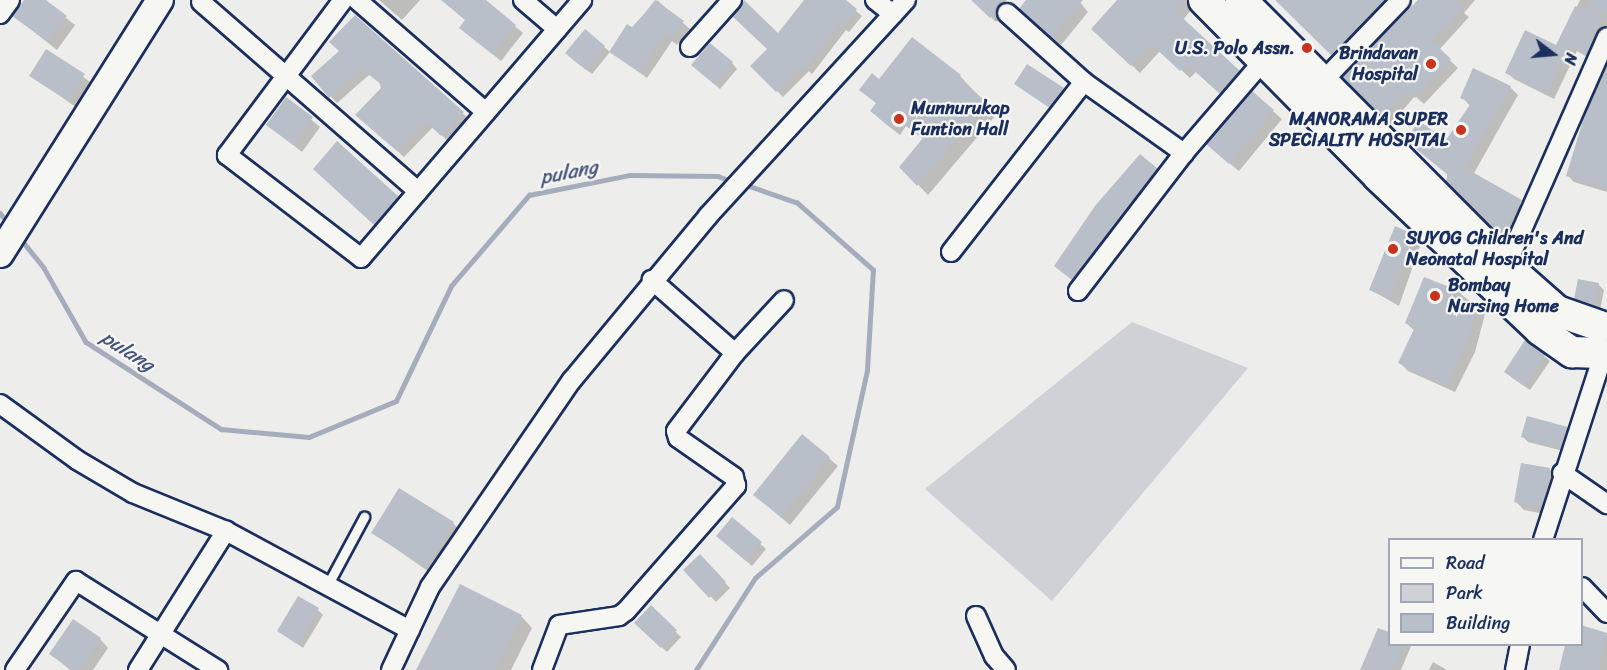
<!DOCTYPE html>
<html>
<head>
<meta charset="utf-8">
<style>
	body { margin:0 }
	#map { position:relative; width:1607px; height:670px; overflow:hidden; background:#edeeec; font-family:Sriracha,sans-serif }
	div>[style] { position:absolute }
	.green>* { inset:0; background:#ced2d7 }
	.shadow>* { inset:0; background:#0003 }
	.stream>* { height:4.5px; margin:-2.25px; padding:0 2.25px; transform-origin:2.25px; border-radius:2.25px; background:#a5acbc }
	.building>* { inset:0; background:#b9bfc8 }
	.roads { filter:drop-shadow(2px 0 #1b2f5e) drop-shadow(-2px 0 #1b2f5e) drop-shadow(0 2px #1b2f5e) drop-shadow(0 -2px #1b2f5e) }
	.lane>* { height:9px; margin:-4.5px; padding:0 4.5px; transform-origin:4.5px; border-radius:4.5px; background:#f6f6f2 }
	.street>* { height:18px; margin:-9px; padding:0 9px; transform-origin:9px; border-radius:9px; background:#f6f6f2 }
	.secondary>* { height:26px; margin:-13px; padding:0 13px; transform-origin:13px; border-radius:13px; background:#f6f6f2 }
	.primary>* { height:30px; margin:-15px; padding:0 15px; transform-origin:15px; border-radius:15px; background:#f6f6f2 }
	.dots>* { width:16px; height:16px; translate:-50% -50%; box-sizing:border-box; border:3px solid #f6f6f2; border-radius:50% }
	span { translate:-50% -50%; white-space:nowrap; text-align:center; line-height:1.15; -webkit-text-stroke:4.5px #f6f6f2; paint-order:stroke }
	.poi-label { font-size:18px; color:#1b2f5e; font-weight:700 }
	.right { translate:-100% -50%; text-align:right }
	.left { translate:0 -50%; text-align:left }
	.water-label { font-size:20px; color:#44547a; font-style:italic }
	.legend { position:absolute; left:1388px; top:538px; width:195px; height:108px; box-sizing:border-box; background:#f6f6f2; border:2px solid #9ea6b7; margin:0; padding:8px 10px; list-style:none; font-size:18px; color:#1b2f5e }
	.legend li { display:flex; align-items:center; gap:12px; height:30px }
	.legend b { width:30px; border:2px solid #9ea6b7 }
	.north { position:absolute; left:1523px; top:24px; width:60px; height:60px; -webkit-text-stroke:4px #f6f6f2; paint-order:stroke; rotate:106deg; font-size:16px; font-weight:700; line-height:24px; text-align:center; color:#1b2f5e }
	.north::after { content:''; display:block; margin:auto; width:21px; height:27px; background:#1b2f5e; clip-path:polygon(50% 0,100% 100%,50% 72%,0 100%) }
</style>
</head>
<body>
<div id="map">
	<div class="green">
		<i style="clip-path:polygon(1132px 322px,1248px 368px,1052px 601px,925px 489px)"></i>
	</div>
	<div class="shadow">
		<i style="clip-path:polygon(26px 0,43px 0,75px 25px,57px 50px,14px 16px)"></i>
		<i style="clip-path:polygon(379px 0,420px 0,402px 20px)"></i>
		<i style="clip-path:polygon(442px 0,483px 0,523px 33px,501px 61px,469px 35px,467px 21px)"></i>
		<i style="clip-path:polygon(657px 0,690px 29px,677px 45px,672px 41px,647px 78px,610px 51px)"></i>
		<i style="clip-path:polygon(812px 0,843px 0,862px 16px,849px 32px,846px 30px,812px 74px,809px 71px,783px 97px,752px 66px)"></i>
		<i style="clip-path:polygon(973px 0,1003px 0,1011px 7px,996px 22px)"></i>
		<i style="clip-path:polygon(1028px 0,1078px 0,1088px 12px,1061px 45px,1029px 17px)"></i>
		<i style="clip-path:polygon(1119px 0,1189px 0,1195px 5px,1183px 20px,1247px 80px,1229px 102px,1196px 72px,1190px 78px,1160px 51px,1140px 73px,1093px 28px)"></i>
		<i style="clip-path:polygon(1277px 0,1391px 0,1341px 62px)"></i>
		<i style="clip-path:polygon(1419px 0,1475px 0,1464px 13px,1469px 17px,1439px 50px,1458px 68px,1424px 104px,1415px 96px,1391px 124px,1344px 77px)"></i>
		<i style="clip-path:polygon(1580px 0,1607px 0,1607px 30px,1594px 61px,1577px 51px,1554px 99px,1514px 79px,1507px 72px,1557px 47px)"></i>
		<i style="clip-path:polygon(355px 17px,469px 119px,449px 142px,433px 127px,404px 157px,357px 115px,383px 89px,381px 84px,369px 75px,337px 103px,313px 77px,341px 52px)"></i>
		<i style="clip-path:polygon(912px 39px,960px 76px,996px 115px,928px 195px,901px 167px,923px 139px,906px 126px,900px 135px,882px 121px,872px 111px,877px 104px,861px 90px,879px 81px)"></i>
		<i style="clip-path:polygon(604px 47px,610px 52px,592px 74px,572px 59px)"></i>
		<i style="clip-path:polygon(46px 51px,93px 84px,77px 108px,31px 75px)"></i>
		<i style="clip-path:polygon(732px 63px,737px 69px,720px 89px,698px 70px)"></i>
		<i style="clip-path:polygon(1607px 71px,1607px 192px,1574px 182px,1568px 176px)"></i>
		<i style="clip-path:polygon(1510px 87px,1518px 95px,1473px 175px,1529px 210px,1510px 243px,1447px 181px,1447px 142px,1470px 106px,1462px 97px)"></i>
		<i style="clip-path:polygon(1022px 89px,1063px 89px,1068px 95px,1056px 112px)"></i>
		<i style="clip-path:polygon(1252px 93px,1282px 119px,1239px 171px,1217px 153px)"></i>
		<i style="clip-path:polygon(287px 99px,320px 127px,302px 152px,268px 125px)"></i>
		<i style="clip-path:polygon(337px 143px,403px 203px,380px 230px,321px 175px)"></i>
		<i style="clip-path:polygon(1157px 170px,1162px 175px,1078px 284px,1062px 272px)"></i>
		<i style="clip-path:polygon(1412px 234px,1421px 243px,1399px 306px,1371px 290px)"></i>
		<i style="clip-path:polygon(1598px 284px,1604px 290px,1600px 310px,1576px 298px)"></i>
		<i style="clip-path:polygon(1461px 294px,1485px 314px,1475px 352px,1455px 392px,1408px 371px,1400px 363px,1415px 331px,1406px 323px)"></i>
		<i style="clip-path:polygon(1544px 356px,1550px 361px,1530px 390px,1511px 377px)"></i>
		<i style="clip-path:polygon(1567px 428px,1573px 433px,1567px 452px,1528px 442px,1523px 437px)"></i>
		<i style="clip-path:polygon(803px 436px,838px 466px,790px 525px,764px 503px)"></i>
		<i style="clip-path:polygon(1549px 469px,1558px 478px,1550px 515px,1524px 510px,1515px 501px)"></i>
		<i style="clip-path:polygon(732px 519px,766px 549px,752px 566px,724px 542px)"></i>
		<i style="clip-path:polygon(453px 523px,464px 535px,438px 578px,373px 533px)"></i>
		<i style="clip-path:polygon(700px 556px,730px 588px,716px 602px,685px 570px)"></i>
		<i style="clip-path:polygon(651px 608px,681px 637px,667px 652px,636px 623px)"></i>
		<i style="clip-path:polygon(318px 610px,323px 615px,303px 648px,279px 631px)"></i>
		<i style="clip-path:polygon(521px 616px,532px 628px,511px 670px,418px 670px)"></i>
		<i style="clip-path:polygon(1582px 627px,1607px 635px,1607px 670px,1561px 670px,1566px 644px,1582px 644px)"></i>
		<i style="clip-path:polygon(1379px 630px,1390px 634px,1390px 644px,1411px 646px,1401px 670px,1362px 670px)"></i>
		<i style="clip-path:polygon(100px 639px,108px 648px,93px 670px,70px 670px,51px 654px)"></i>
		<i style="clip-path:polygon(1433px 662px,1447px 670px,1429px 670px)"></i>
	</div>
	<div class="stream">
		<i style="left:0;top:213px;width:16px;rotate:50deg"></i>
		<i style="left:20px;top:238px;width:38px;rotate:51deg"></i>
		<i style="left:44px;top:268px;width:85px;rotate:60.4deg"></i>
		<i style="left:86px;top:342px;width:161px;rotate:32.8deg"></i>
		<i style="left:221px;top:429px;width:88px;rotate:5.2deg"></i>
		<i style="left:309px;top:437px;width:94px;rotate:-22.5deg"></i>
		<i style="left:396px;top:401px;width:127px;rotate:-64.4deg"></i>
		<i style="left:451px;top:286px;width:120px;rotate:-49.4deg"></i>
		<i style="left:529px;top:195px;width:103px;rotate:-11.2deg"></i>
		<i style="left:630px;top:175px;width:88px;rotate:0.7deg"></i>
		<i style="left:718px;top:176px;width:17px;rotate:21deg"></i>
		<i style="left:696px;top:670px;width:109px;rotate:-57.3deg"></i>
		<i style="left:755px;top:578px;width:108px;rotate:-40.9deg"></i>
		<i style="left:837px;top:507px;width:140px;rotate:-77.6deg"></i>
		<i style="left:867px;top:370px;width:100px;rotate:-86.6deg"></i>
		<i style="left:873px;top:270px;width:101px;rotate:-138.6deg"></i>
		<i style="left:797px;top:203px;width:58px;rotate:-160.9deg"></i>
	</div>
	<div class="building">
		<i style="clip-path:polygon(24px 0,46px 0,67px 16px,48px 42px,12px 16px)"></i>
		<i style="clip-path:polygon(441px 0,486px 0,516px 25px,492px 54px,459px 28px,465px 20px)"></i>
		<i style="clip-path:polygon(655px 0,684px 21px,669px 39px,664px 35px,639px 72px,609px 52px,627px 24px,633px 28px)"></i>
		<i style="clip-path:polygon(744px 0,778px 33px,804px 0,846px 0,857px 9px,842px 27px,839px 25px,805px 69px,802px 66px,776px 92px,750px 66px,767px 49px,732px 16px)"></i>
		<i style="clip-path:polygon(971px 0,1007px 0,990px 18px)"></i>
		<i style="clip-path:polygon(1026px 0,1083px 0,1052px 38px,1019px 9px)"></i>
		<i style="clip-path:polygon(1117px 0,1185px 0,1175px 11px,1240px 71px,1220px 94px,1187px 64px,1180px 71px,1151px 44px,1131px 66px,1091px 29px)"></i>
		<i style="clip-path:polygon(1275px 0,1385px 0,1332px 56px)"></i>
		<i style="clip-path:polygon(1418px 0,1453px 0,1462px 9px,1432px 41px,1451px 59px,1415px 98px,1407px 90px,1382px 117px,1342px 77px)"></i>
		<i style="clip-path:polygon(1592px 0,1607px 0,1607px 9px,1590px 38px,1593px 40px,1587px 55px,1569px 45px,1547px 93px,1505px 73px,1525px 30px,1556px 45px,1575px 6px,1585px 11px)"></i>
		<i style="clip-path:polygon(355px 15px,464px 112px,441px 136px,426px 122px,397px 151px,355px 115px,381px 88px,379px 82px,362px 69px,329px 98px,311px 76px,339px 51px,329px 42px)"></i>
		<i style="clip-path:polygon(585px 29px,605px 46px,586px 70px,565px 53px)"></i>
		<i style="clip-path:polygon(912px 37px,961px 75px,959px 77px,987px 103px,917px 186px,899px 167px,923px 138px,895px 117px,889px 126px,870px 111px,876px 103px,859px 90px,872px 73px,879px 79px)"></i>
		<i style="clip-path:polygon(710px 43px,733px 62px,714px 84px,691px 65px)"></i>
		<i style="clip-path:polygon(46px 49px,85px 74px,68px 101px,29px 76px)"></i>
		<i style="clip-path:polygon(1027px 64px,1064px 88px,1050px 108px,1014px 84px)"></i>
		<i style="clip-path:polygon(1607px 65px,1607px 188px,1566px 176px,1585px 114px)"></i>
		<i style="clip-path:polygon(1473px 68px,1511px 86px,1465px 168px,1522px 200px,1501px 236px,1446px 181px,1448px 175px,1405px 140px,1419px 121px,1446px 140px,1471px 103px,1460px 98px)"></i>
		<i style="clip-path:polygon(1252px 91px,1274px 110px,1229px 164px,1206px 144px)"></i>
		<i style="clip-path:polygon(286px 97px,313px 117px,293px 145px,266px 125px)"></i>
		<i style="clip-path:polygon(337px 141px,398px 196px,374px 225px,313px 169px)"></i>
		<i style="clip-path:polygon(1140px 154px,1158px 169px,1072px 280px,1054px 266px,1095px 206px)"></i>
		<i style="clip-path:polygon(1395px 226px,1415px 235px,1390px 299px,1369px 290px)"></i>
		<i style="clip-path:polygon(1424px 277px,1462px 292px,1459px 300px,1477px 305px,1467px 344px,1447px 385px,1398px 363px,1415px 327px,1405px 323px)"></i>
		<i style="clip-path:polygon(1578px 279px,1599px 283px,1595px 305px,1574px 299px)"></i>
		<i style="clip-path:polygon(1525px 340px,1545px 355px,1524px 386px,1504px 372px)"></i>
		<i style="clip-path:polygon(1527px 416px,1568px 427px,1561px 448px,1521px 437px)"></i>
		<i style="clip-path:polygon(802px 434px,830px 457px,781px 517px,753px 495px)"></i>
		<i style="clip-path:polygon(1521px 463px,1550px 468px,1542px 507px,1514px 502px)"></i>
		<i style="clip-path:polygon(399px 488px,454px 522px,426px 567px,371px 533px)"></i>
		<i style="clip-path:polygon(732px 517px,762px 542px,746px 561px,716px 536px)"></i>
		<i style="clip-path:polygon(700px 554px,726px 582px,709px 598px,683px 570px)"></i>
		<i style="clip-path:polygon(460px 584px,522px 615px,494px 670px,416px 670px)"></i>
		<i style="clip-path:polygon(298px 596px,319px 608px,297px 644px,277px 631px)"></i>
		<i style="clip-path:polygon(651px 605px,677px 630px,661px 648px,634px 623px)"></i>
		<i style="clip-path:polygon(73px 619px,101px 638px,79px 670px,72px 670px,49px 654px)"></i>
		<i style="clip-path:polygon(1581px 625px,1607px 633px,1598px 670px,1559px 670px,1565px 645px,1581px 645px)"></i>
		<i style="clip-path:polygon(1378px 628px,1389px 632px,1389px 645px,1404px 645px,1395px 666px,1391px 665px,1389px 670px,1360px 670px)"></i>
	</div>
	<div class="roads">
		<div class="lane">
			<i style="left:326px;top:588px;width:81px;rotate:-61.8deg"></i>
		</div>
		<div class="street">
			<i style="left:343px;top:0;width:194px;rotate:126.8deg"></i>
			<i style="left:227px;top:155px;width:169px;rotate:37.5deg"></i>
			<i style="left:361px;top:258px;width:340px;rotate:-49.4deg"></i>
			<i style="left:357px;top:0;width:171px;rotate:41deg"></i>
			<i style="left:523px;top:0;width:45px;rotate:40.5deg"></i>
			<i style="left:875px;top:0;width:23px;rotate:38deg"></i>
			<i style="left:201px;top:2px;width:288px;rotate:41.1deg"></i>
			<i style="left:1007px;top:13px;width:103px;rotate:41.9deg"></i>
			<i style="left:1084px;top:82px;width:123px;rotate:35.4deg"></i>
			<i style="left:0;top:14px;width:17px;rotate:-54deg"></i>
			<i style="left:690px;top:47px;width:63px;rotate:-48.2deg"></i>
			<i style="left:1321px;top:83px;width:115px;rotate:-46.1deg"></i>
			<i style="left:951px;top:252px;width:216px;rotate:-52deg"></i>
			<i style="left:1506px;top:266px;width:250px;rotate:-66.2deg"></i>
			<i style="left:1078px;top:291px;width:174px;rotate:-52.5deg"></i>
			<i style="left:1184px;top:153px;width:123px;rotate:-49.3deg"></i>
			<i style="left:735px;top:353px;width:72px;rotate:-47.2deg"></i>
			<i style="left:0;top:404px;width:95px;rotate:36deg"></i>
			<i style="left:77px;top:460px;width:65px;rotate:30.5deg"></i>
			<i style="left:133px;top:493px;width:100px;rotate:22.2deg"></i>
			<i style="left:226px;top:531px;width:209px;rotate:28.3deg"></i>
			<i style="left:1562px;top:473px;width:55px;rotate:34.6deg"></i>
			<i style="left:1543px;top:540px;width:194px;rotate:-72deg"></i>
			<i style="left:1582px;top:587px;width:36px;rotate:46deg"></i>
			<i style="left:976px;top:616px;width:44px;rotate:65.8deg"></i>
			<i style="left:994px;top:656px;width:18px;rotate:49deg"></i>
			<i style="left:15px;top:670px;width:108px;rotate:-55.6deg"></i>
			<i style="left:76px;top:581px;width:168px;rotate:32.1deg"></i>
			<i style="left:138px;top:670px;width:165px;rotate:-57.7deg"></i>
			<i style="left:391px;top:670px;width:92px;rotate:-64.8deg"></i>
			<i style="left:430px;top:587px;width:251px;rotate:-55.6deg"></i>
			<i style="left:572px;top:380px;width:213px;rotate:-50.3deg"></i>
			<i style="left:708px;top:216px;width:293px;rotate:-47.5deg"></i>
			<i style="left:542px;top:670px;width:48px;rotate:-69.3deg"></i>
			<i style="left:559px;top:625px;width:61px;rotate:-8.5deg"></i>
			<i style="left:619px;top:616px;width:9px;rotate:-36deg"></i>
			<i style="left:626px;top:611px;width:167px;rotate:-48.7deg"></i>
			<i style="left:736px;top:486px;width:9px;rotate:-103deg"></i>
			<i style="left:734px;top:477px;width:68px;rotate:-145.1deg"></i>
			<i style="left:678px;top:438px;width:7px;rotate:-106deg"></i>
			<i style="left:676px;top:431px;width:98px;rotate:-52.9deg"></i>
			<i style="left:735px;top:353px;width:111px;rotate:-138.7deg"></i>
			<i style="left:1515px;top:670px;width:26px;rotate:-79deg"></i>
		</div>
		<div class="secondary">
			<i style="left:0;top:254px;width:300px;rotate:-57.8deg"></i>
		</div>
		<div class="primary">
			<i style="left:1204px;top:0;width:247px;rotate:45.3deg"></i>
			<i style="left:1378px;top:176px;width:224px;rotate:43.5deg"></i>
			<i style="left:1540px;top:330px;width:39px;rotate:35deg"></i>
			<i style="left:1572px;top:352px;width:28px;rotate:2deg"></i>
			<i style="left:1241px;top:0;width:375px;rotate:45.1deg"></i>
			<i style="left:1506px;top:266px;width:68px;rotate:41.4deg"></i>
			<i style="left:1557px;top:311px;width:46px;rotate:19.2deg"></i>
		</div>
	</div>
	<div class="dots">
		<i style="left:1307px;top:48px;background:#c8321e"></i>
		<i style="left:1431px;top:64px;background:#c8321e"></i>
		<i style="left:899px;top:119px;background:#c8321e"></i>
		<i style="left:1461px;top:130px;background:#c8321e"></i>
		<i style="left:1393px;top:249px;background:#c8321e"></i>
		<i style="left:1435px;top:296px;background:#c8321e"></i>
	</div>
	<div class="poi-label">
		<span class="right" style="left:1295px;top:48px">U.S. Polo Assn.</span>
		<span class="right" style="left:1418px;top:64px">Brindavan<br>Hospital</span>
		<span class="left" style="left:911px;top:119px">Munnurukap<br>Funtion Hall</span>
		<span class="right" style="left:1448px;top:130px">MANORAMA SUPER<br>SPECIALITY HOSPITAL</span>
		<span class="left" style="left:1406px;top:249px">SUYOG Children's And<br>Neonatal Hospital</span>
		<span class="left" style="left:1448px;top:296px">Bombay<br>Nursing Home</span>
	</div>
	<div class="water-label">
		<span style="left:569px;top:172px;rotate:-11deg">pulang</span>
		<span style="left:128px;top:351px;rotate:33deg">pulang</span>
	</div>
	<ul class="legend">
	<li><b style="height:8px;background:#f6f6f2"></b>Road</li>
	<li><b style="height:16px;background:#ced2d7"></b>Park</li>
	<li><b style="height:16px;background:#b9bfc8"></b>Building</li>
	</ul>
	<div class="north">N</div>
</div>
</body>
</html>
